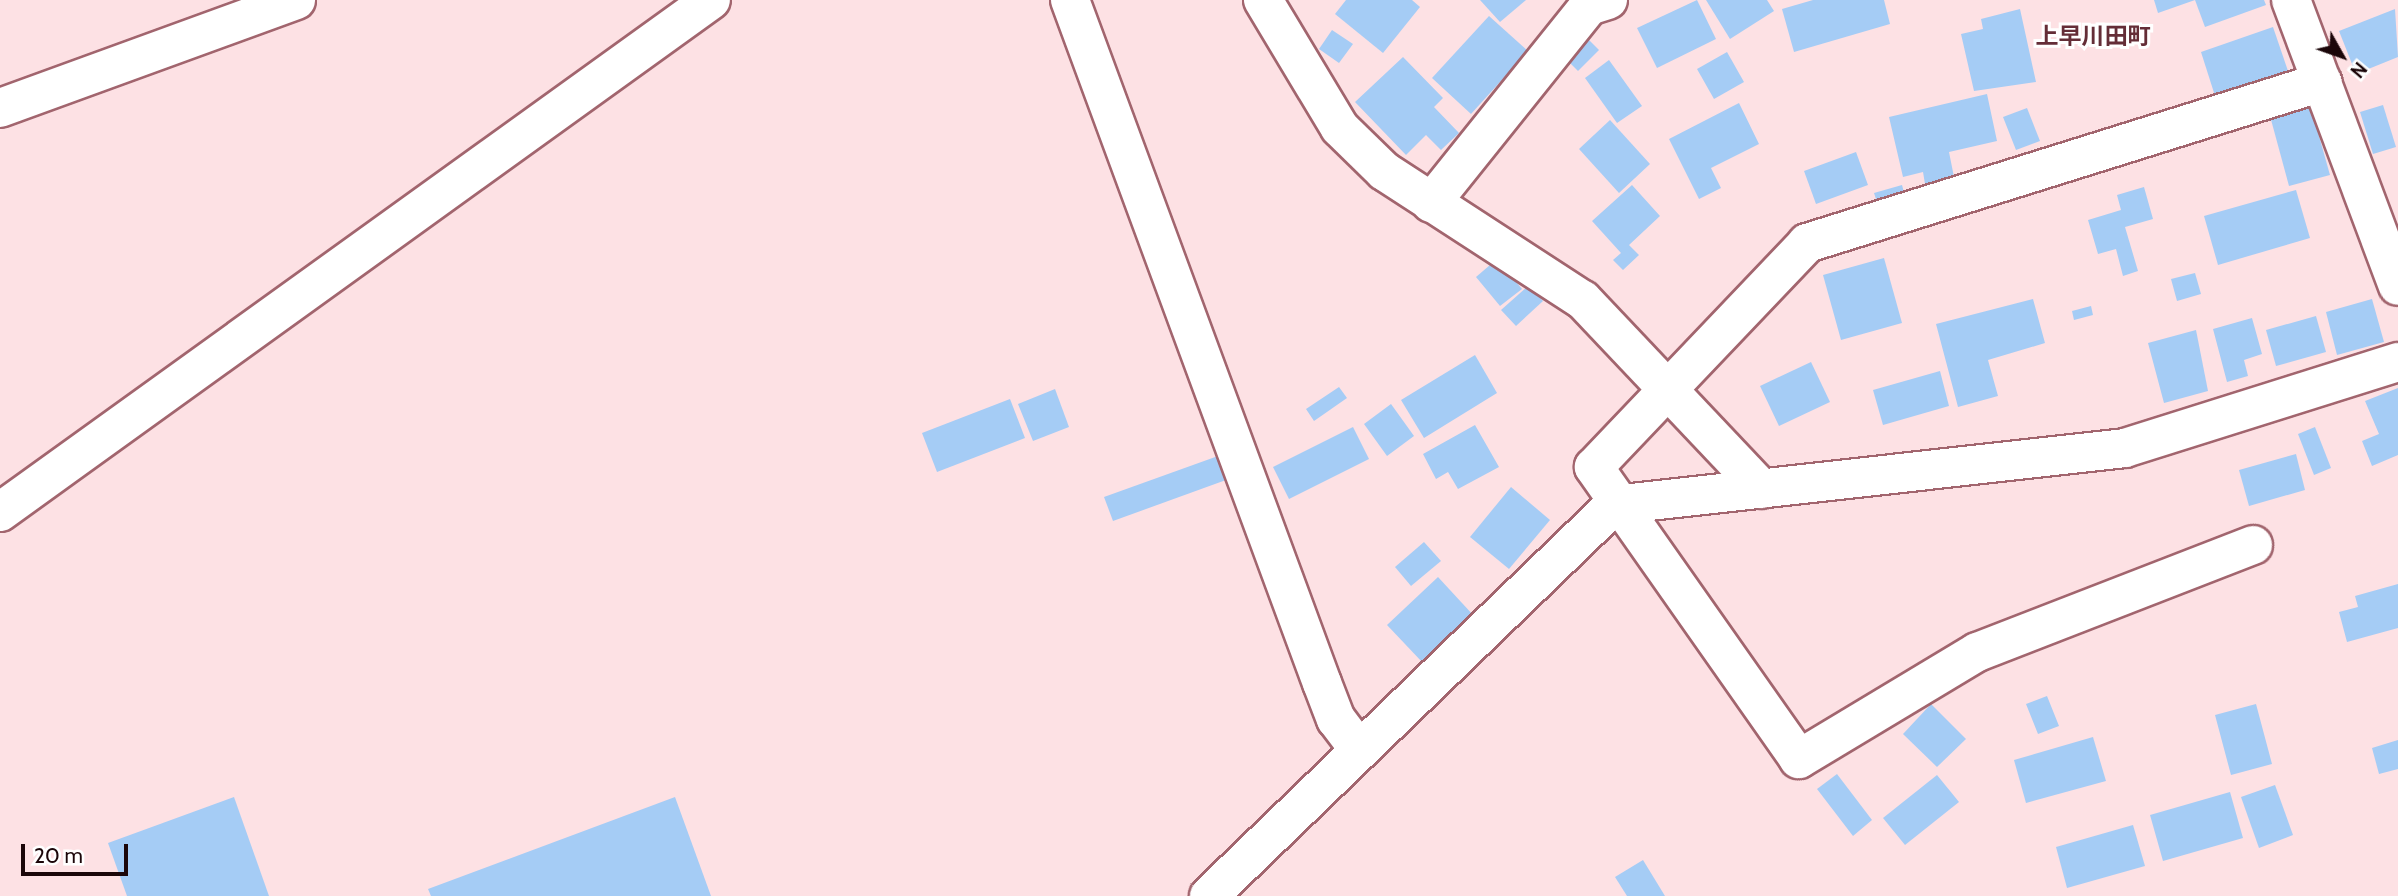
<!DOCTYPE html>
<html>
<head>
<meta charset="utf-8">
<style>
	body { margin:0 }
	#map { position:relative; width:2398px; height:896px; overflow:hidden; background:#fde1e4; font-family:Cabin,"Noto Sans JP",sans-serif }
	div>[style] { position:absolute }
	.building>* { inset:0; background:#a5ccf5 }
	.roads { filter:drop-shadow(2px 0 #a2656e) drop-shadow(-2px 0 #a2656e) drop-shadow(0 2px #a2656e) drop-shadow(0 -2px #a2656e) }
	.minor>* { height:38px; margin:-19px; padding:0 19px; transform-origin:19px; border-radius:19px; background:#fff }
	span { translate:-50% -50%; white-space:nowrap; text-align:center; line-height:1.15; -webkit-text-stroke:6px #fff; paint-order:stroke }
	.quarter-label { font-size:23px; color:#642d37; font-weight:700 }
	.north { position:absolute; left:2307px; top:21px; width:70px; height:70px; -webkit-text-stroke:5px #fff; paint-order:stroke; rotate:130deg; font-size:19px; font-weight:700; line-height:28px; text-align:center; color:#1b0609 }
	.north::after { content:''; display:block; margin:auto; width:24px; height:32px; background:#1b0609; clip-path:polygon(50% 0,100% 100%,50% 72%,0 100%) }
	.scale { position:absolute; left:21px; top:844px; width:107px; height:32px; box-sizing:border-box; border:4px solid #1b0609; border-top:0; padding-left:9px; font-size:21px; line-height:24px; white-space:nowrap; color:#1b0609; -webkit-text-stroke:5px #fff; paint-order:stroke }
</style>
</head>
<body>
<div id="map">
	<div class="building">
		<i style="clip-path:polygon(1346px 0,1412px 0,1420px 7px,1383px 53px,1335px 14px)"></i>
		<i style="clip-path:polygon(1480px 0,1526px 0,1500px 22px)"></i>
		<i style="clip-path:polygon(1697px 0,1716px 39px,1657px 68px,1637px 28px)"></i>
		<i style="clip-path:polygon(1706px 0,1767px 0,1774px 11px,1730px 39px)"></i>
		<i style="clip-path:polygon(1884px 0,1890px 24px,1794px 52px,1782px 9px,1813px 0)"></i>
		<i style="clip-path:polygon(2154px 0,2195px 0,2158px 13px)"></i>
		<i style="clip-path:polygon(2195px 0,2264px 0,2266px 5px,2205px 27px)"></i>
		<i style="clip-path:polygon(2020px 9px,2036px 82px,1974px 91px,1961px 34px,1983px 29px,1981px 19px)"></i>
		<i style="clip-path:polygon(2395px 9px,2398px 57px,2356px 74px,2339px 31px)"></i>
		<i style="clip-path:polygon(1489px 16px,1528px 51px,1471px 114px,1432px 78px)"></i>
		<i style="clip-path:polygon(2273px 27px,2289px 74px,2216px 99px,2201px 52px)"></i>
		<i style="clip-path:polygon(1332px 30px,1353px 44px,1339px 63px,1319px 49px)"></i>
		<i style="clip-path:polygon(1585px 36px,1599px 50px,1578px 71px,1564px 57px)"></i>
		<i style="clip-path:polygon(1727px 52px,1744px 82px,1714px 99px,1697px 69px)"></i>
		<i style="clip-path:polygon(1403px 57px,1443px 98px,1434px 107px,1459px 133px,1441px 150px,1426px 135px,1406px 155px,1355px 102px)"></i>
		<i style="clip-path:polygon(1609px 60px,1642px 106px,1617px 123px,1585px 78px)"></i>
		<i style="clip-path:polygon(1987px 94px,1997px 141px,1949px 152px,1954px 177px,1925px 184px,1923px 172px,1903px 177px,1889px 117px)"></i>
		<i style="clip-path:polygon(1739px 103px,1759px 144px,1711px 168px,1721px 188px,1699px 199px,1669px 139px)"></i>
		<i style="clip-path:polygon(2310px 104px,2330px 175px,2289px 186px,2270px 116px)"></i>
		<i style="clip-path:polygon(2383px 105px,2396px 147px,2373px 154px,2360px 112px)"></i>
		<i style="clip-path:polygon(2027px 108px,2040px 141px,2016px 150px,2003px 117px)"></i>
		<i style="clip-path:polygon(1610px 120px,1650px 164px,1619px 193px,1579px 149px)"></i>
		<i style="clip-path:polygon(1856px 152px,1868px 185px,1816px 204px,1804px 171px)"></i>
		<i style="clip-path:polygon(1632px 185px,1660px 216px,1629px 245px,1639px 255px,1623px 270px,1613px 260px,1621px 253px,1592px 221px)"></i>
		<i style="clip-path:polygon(1902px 185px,1906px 200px,1879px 208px,1874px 193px)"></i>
		<i style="clip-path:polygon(2144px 187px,2153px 219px,2125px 227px,2138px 271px,2123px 276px,2116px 249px,2098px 254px,2088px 220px,2121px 210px,2117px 195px)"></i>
		<i style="clip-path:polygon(2296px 190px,2310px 238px,2218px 265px,2204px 216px)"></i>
		<i style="clip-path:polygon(1884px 258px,1902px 323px,1841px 340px,1823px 275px)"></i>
		<i style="clip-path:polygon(1497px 259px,1522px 289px,1500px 306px,1476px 277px)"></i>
		<i style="clip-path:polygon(2195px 273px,2201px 294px,2177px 301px,2171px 279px)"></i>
		<i style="clip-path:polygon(1529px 285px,1543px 301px,1516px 326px,1501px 310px)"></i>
		<i style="clip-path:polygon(2033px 299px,2045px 343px,1988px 360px,1998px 396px,1958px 407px,1936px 324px)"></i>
		<i style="clip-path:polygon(2372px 299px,2384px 342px,2337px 355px,2326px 312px)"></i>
		<i style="clip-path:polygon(2091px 306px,2093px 315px,2074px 320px,2072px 311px)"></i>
		<i style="clip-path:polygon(2316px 316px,2326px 352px,2276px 366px,2266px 330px)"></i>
		<i style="clip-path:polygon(2252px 318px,2262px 354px,2244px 360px,2248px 376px,2227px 382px,2213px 329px)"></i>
		<i style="clip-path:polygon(2196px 330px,2208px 391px,2164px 403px,2148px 343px)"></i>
		<i style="clip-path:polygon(1475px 355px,1497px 393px,1424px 438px,1401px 400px)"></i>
		<i style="clip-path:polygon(1811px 362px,1830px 402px,1779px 426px,1760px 386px)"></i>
		<i style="clip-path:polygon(1940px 371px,1949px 406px,1883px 425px,1873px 390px)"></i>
		<i style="clip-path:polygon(1339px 387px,1347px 398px,1314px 421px,1306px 409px)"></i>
		<i style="clip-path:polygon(2398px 388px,2398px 455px,2372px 466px,2362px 441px,2379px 434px,2365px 401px)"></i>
		<i style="clip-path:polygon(1055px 389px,1069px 427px,1033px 441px,1018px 404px)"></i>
		<i style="clip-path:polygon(1010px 399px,1025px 438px,937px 472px,922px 433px)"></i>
		<i style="clip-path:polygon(1391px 404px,1414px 436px,1387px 456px,1364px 424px)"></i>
		<i style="clip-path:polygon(1475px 425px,1499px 467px,1458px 489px,1448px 472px,1436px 479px,1423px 454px)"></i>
		<i style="clip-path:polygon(1353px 427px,1369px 459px,1289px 499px,1273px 467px)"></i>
		<i style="clip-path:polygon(2315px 427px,2331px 468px,2314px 475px,2298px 434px)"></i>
		<i style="clip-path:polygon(2296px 454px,2305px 490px,2249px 506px,2239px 470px)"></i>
		<i style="clip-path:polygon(1218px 456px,1226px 480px,1113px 521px,1104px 497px)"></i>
		<i style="clip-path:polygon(1511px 487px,1550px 520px,1509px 569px,1470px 537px)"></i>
		<i style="clip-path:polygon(1424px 542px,1441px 561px,1411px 586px,1395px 567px)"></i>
		<i style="clip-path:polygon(1438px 577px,1474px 616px,1423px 663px,1387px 625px)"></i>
		<i style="clip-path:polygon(2398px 584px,2398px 628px,2347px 642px,2339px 612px,2358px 607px,2355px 596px)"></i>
		<i style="clip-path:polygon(2047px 696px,2059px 726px,2038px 734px,2026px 704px)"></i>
		<i style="clip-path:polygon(1931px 704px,1966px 739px,1937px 767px,1903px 734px)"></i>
		<i style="clip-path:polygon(2256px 704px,2272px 764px,2231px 775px,2215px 715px)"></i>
		<i style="clip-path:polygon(2093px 737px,2106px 781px,2026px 803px,2014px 760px)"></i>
		<i style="clip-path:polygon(2398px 740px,2398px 769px,2379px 774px,2372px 748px)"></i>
		<i style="clip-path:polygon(1837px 774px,1872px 820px,1853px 836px,1817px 789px)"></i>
		<i style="clip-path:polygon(1937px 775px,1959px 802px,1905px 845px,1883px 818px)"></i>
		<i style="clip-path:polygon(2275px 785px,2293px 835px,2259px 848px,2241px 797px)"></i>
		<i style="clip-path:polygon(2230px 792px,2243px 838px,2163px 861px,2150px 815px)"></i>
		<i style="clip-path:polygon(234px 797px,269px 896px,127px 896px,108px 843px)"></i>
		<i style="clip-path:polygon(675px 797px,711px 896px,431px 896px,428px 889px)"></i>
		<i style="clip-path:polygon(2133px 825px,2145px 866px,2067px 888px,2056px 847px)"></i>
		<i style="clip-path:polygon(1643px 860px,1665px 896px,1627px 896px,1615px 877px)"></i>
	</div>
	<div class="roads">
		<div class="minor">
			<i style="left:1070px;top:0;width:728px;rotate:69.75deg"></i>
			<i style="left:1322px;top:683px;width:39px;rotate:69deg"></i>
			<i style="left:1336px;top:719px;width:38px;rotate:53deg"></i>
			<i style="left:1263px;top:0;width:149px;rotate:59deg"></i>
			<i style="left:1340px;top:128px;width:62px;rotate:44.3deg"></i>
			<i style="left:1384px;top:171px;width:237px;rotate:33deg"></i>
			<i style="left:1583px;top:300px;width:260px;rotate:46.6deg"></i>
			<i style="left:2291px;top:0;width:305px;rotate:69.5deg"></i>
			<i style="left:0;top:108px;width:315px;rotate:-20deg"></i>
			<i style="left:1431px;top:203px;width:253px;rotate:-51.3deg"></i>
			<i style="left:1589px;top:6px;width:20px;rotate:-18deg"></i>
			<i style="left:0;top:512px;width:876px;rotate:-35.76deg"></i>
			<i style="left:2253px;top:545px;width:296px;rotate:158.8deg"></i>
			<i style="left:1977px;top:652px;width:208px;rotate:149deg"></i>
			<i style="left:1799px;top:759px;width:357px;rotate:-125.1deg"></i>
			<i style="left:1594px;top:467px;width:309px;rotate:-46.4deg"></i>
			<i style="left:1807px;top:243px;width:540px;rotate:-17.36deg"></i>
			<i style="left:1209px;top:896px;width:563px;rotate:-43.99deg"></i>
			<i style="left:1614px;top:505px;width:514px;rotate:-6.36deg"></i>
			<i style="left:2125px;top:448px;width:286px;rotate:-17.5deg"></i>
		</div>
	</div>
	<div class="quarter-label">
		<span style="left:2093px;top:36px">上早川田町</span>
	</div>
	<div class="north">N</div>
	<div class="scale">20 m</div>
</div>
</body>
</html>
